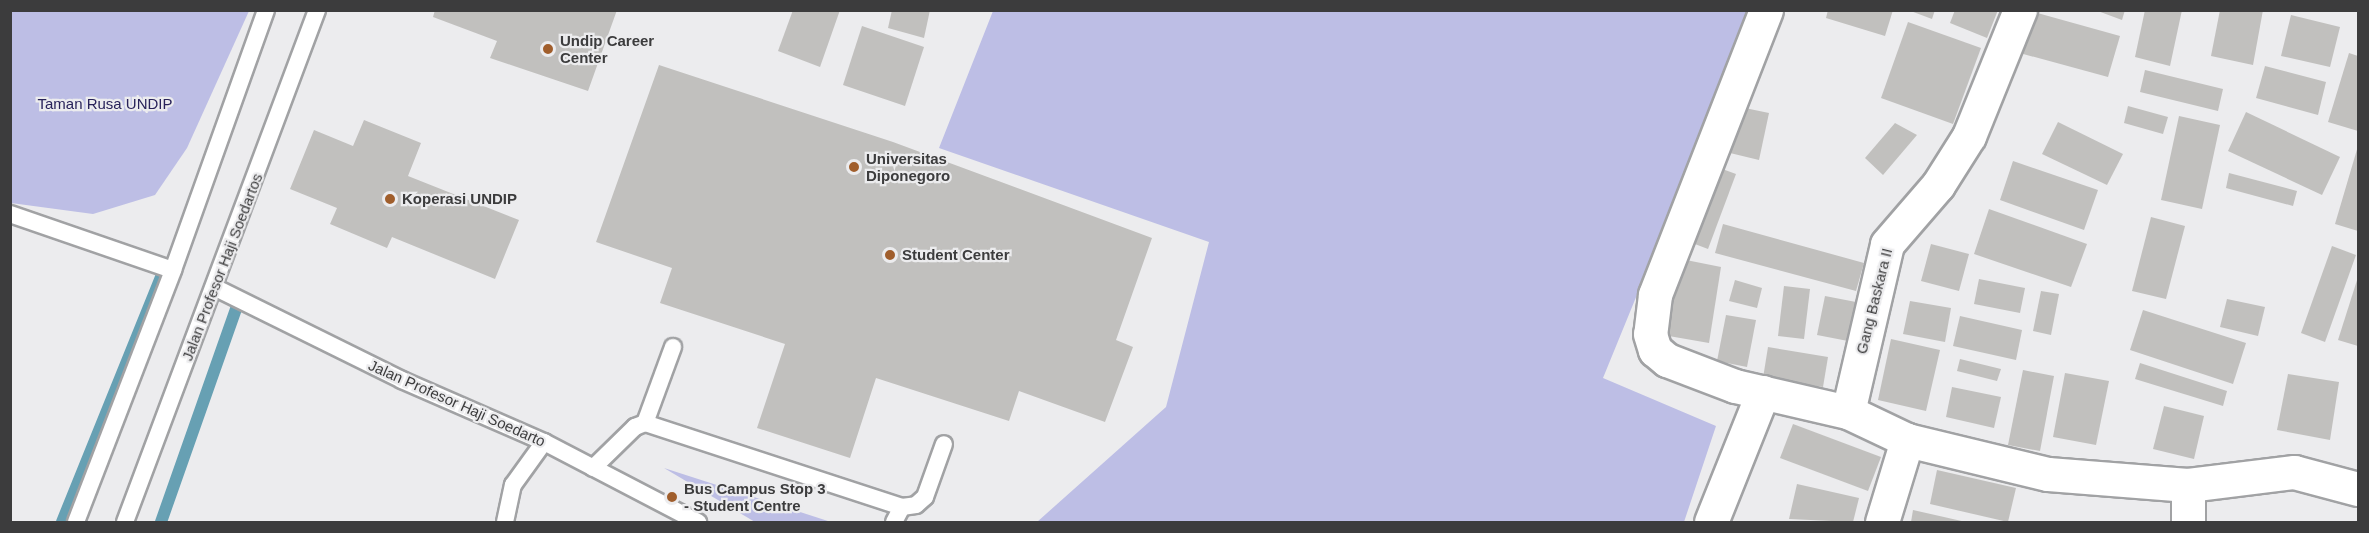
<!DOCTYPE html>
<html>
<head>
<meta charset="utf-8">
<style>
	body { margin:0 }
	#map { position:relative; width:2369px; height:533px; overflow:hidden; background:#ececee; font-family:Helvetica,sans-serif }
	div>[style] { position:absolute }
	.green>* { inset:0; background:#bdbee5 }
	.stream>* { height:12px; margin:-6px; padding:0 6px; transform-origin:6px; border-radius:6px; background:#67a0b3 }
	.building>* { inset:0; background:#c1c0be }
	.roads { filter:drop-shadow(2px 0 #a1a2a4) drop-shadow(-2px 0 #a1a2a4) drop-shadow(0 2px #a1a2a4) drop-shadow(0 -2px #a1a2a4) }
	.service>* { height:16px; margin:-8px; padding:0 8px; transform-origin:8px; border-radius:8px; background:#fff }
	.minor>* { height:33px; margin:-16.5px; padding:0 16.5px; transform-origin:16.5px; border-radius:16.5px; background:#fff }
	.dots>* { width:16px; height:16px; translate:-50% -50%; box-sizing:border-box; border:3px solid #ececee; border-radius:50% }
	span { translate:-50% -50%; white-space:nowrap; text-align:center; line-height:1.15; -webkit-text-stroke:4.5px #ececee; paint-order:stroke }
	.poi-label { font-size:15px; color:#3c3c3d; font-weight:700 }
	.left { translate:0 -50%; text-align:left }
	.park-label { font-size:15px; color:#29235a }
	.street-label { font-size:15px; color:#3c3c3d }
	.frame { position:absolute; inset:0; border:12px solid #3c3c3d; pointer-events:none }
</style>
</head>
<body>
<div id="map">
	<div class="green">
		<i style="clip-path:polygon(11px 10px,249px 10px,249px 11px,187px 148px,155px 195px,93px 214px,11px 203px)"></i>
		<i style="clip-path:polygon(993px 11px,1753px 11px,1603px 378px,1716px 426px,1684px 522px,1037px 522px,1166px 407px,1209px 242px,939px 148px)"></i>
		<i style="clip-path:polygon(664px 468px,831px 522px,755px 522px)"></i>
	</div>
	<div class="stream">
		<i style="left:62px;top:522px;width:273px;rotate:-68deg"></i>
		<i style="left:161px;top:522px;width:235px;rotate:-70.6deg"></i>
	</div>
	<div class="building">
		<i style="clip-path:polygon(435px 10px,617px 10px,588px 91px,490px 58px,497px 41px,433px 17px)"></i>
		<i style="clip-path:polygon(793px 10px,840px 10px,820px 67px,778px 51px)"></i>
		<i style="clip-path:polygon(892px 10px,930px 10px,924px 38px,888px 28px)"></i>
		<i style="clip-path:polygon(1828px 10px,1893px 10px,1885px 36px,1826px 18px)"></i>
		<i style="clip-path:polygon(1908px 10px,1935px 10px,1932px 19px)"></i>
		<i style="clip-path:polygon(1955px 10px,1998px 10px,1987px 38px,1950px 23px)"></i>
		<i style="clip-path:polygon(2027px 10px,2120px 36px,2108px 77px,2016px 52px)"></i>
		<i style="clip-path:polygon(2095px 10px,2125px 10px,2122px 20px)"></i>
		<i style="clip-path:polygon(2145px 10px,2182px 10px,2170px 66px,2135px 57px)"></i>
		<i style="clip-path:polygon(2220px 10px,2263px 10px,2253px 65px,2211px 56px)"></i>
		<i style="clip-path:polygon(2291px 15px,2340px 27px,2330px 67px,2281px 56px)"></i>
		<i style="clip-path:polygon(1908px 22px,1981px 48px,1953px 124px,1881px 98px)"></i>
		<i style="clip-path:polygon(862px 26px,924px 47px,905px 106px,843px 85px)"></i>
		<i style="clip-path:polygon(2349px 53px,2358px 56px,2358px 131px,2328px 122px)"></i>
		<i style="clip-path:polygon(659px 65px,893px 142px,1152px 238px,1116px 340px,1133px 347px,1105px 422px,1019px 391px,1009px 421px,876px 378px,850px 458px,757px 428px,785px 344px,660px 303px,672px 268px,596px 242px)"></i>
		<i style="clip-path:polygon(2265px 66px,2326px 82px,2318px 115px,2256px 98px)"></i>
		<i style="clip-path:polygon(2145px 70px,2223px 89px,2218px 111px,2140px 92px)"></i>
		<i style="clip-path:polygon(2128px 106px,2168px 117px,2163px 134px,2124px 123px)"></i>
		<i style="clip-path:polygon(1740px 107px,1769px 113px,1759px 160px,1730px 153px)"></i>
		<i style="clip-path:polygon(2246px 112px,2340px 157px,2322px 195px,2228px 151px)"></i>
		<i style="clip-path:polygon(2179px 116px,2220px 125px,2202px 209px,2161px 200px)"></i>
		<i style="clip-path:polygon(364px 120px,421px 143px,408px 176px,519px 220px,495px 279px,392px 237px,387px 248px,330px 224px,337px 208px,290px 189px,314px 130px,353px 146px)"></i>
		<i style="clip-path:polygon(2058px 122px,2123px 154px,2107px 185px,2042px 154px)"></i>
		<i style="clip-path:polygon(1895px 123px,1917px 135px,1883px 175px,1865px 158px)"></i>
		<i style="clip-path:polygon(2358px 146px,2358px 231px,2335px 224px)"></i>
		<i style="clip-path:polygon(2013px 161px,2098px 190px,2084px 230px,2000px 200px)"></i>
		<i style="clip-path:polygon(1714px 166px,1736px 174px,1708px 249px,1687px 241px)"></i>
		<i style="clip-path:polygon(2229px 173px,2297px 191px,2293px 206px,2226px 188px)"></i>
		<i style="clip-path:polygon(1989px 209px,2087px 244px,2071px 287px,1974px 254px)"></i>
		<i style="clip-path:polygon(2151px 217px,2185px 226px,2166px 299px,2132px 291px)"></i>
		<i style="clip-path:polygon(1723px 224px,1864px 263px,1856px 291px,1715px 253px)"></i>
		<i style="clip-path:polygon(1931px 244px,1969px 254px,1959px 291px,1921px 281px)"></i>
		<i style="clip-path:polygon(2332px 246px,2356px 255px,2325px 342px,2301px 333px)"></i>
		<i style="clip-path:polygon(1676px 258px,1721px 267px,1709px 343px,1663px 335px)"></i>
		<i style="clip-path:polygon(2358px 277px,2358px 346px,2338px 340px)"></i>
		<i style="clip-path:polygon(1979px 279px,2025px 288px,2020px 313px,1974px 304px)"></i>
		<i style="clip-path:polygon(1735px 280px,1762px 288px,1757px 308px,1729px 301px)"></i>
		<i style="clip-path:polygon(1784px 286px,1810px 289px,1804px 339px,1778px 336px)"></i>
		<i style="clip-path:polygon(2041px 291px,2059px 294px,2051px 335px,2033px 331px)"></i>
		<i style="clip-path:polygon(1825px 296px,1856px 302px,1848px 341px,1817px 335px)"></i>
		<i style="clip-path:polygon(2227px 299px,2265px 307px,2258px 336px,2220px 327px)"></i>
		<i style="clip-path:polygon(1910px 301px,1951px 308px,1945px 342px,1903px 334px)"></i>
		<i style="clip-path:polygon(2143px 310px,2246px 343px,2233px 384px,2130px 350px)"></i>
		<i style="clip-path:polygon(1726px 315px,1756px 320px,1747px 367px,1717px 361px)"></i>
		<i style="clip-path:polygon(1960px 316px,2022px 330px,2016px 360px,1953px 346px)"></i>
		<i style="clip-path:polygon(1891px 339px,1940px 350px,1926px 411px,1878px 400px)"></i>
		<i style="clip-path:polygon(1768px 347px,1828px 357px,1823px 387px,1763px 378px)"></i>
		<i style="clip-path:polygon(1960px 359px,2001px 369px,1997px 381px,1957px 371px)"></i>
		<i style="clip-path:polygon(2140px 363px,2227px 391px,2223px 406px,2135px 379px)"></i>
		<i style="clip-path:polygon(2023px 370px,2054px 376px,2040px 451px,2008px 445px)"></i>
		<i style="clip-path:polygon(2065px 373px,2109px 381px,2096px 445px,2053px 437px)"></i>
		<i style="clip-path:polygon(2288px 374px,2339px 382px,2330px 440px,2277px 430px)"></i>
		<i style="clip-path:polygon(1952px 387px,2001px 397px,1994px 428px,1946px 417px)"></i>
		<i style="clip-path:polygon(2164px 406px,2204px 416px,2194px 459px,2153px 449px)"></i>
		<i style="clip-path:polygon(1793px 424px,1881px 457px,1868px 491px,1780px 458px)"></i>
		<i style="clip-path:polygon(1937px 470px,2016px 488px,2008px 522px,1930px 504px)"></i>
		<i style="clip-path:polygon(1797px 484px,1859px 498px,1853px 522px,1789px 519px)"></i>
		<i style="clip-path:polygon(1913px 510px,1966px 522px,1911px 522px)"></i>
	</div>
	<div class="roads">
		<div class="service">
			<i style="left:10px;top:214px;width:172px;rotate:19deg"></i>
			<i style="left:214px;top:287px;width:210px;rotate:26.3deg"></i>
			<i style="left:402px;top:380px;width:155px;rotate:23.6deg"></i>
			<i style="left:544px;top:442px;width:174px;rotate:27.5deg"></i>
			<i style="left:673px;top:347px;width:81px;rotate:110.2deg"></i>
			<i style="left:645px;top:423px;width:270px;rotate:18.1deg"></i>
			<i style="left:902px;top:507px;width:14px;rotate:-8deg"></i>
			<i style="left:916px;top:505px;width:12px;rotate:-42deg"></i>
			<i style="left:925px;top:497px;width:56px;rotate:-70.3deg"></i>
			<i style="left:593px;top:468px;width:59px;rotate:-44.3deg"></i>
			<i style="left:635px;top:427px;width:11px;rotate:-22deg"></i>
			<i style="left:76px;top:522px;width:270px;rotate:-68.9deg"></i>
			<i style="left:173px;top:270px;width:276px;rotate:-70.3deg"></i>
			<i style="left:125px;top:522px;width:547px;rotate:-69.44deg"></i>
			<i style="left:505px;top:522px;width:38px;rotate:-78deg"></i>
			<i style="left:513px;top:485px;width:53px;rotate:-54.2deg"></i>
			<i style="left:894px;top:522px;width:17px;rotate:-62deg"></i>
		</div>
		<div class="minor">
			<i style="left:1766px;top:10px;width:306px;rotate:111.3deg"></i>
			<i style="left:1655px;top:295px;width:39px;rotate:97deg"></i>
			<i style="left:1650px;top:334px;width:17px;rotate:73deg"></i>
			<i style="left:1655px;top:350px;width:16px;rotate:40deg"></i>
			<i style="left:1667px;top:360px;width:73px;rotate:20.9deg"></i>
			<i style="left:1735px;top:386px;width:116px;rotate:13deg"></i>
			<i style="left:1848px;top:412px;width:65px;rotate:25.4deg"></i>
			<i style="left:1907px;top:440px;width:145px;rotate:13.6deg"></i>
			<i style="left:2048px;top:474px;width:140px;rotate:4.5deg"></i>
			<i style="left:2188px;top:485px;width:107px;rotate:-7deg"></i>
			<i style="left:2294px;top:472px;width:66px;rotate:14.9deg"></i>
			<i style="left:1848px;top:412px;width:172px;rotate:-76.9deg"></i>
			<i style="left:1887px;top:244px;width:78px;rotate:-49.2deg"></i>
			<i style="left:1938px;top:185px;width:58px;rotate:-57.7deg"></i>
			<i style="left:1969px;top:136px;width:136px;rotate:-68deg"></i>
			<i style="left:2188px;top:485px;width:37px;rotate:90deg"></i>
			<i style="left:1711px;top:522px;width:140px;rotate:-68.2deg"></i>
			<i style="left:1882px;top:522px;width:86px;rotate:-73deg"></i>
		</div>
	</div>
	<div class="dots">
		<i style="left:548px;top:49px;background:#a05e2c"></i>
		<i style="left:854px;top:167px;background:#a05e2c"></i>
		<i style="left:390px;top:199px;background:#a05e2c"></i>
		<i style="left:890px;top:255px;background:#a05e2c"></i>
		<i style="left:672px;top:497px;background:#a05e2c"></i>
	</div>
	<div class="poi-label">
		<span class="left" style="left:560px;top:49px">Undip Career<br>Center</span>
		<span class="left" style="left:866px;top:167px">Universitas<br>Diponegoro</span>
		<span class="left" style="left:402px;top:199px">Koperasi UNDIP</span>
		<span class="left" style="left:902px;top:255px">Student Center</span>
		<span class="left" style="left:684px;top:497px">Bus Campus Stop 3<br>- Student Centre</span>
	</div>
	<div class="park-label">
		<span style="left:105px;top:104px">Taman Rusa UNDIP</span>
	</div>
	<div class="street-label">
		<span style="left:222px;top:267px;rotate:-69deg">Jalan Profesor Haji Soedartos</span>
		<span style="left:1874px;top:301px;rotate:-76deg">Gang Baskara II</span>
		<span style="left:457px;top:403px;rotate:24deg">Jalan Profesor Haji Soedarto</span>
	</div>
	<div class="frame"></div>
</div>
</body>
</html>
